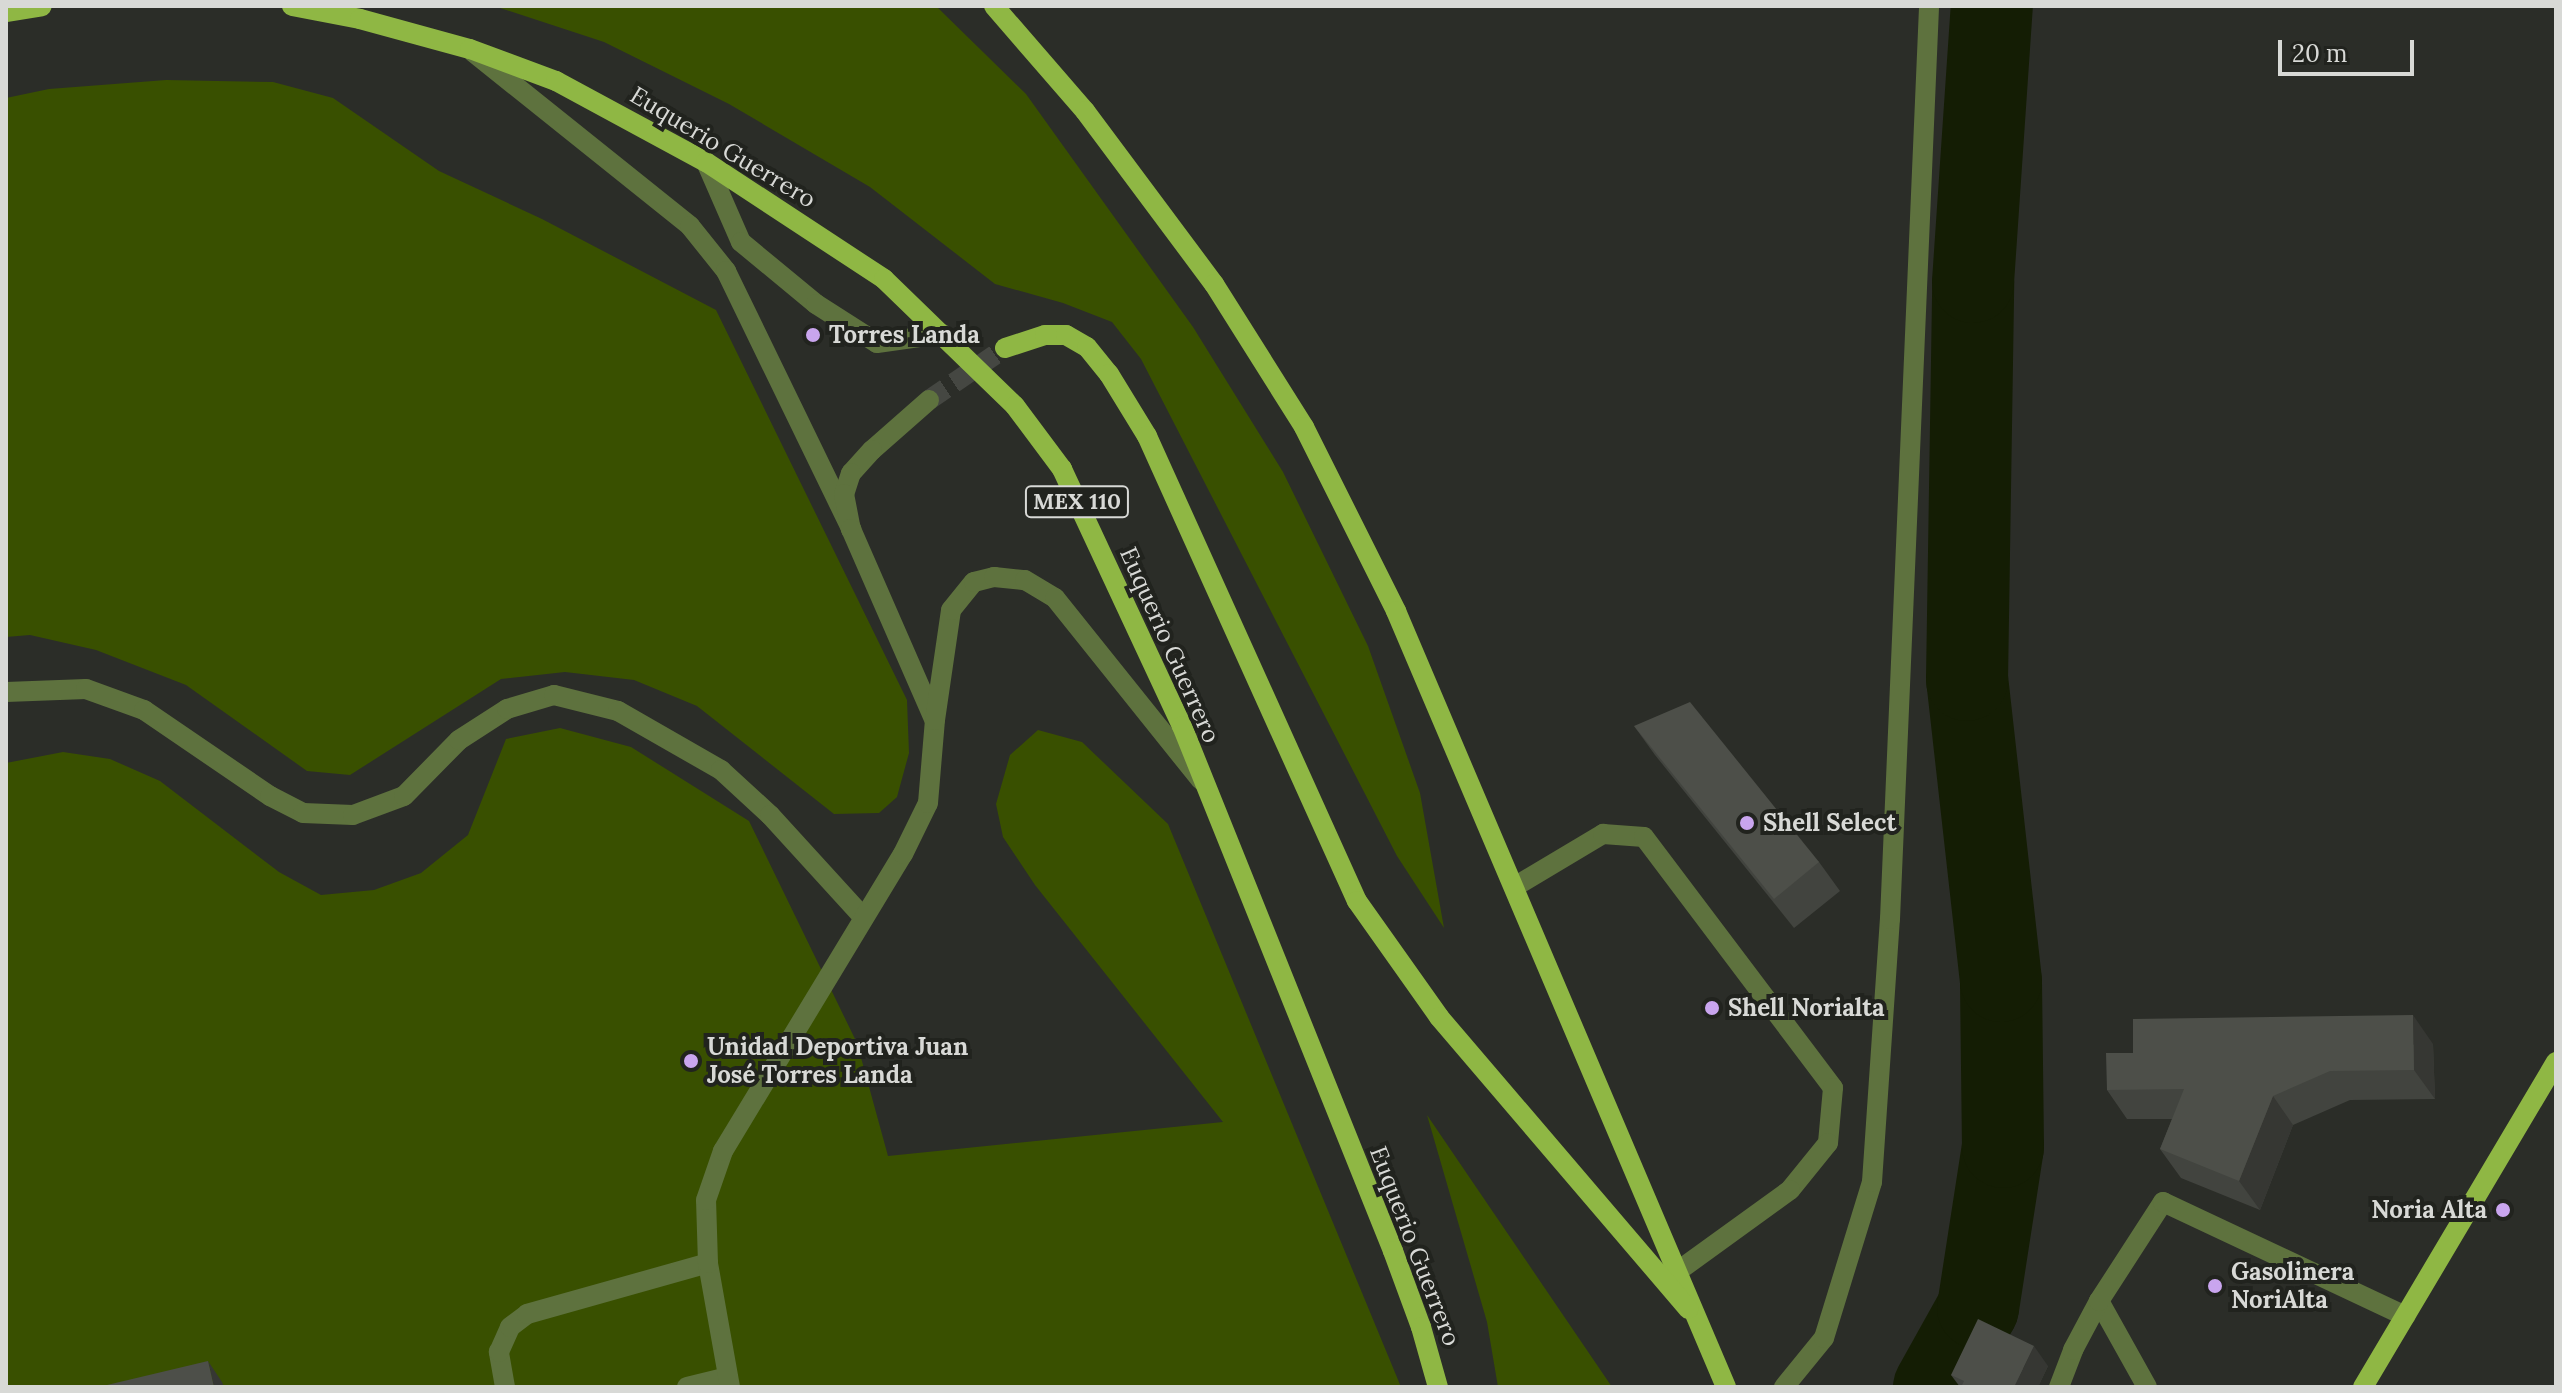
<!DOCTYPE html>
<html>
<head>
<meta charset="utf-8">
<style>
	body { margin:0 }
	#map { position:relative; width:2562px; height:1393px; overflow:hidden; background:#2b2d28; font-family:Lora,serif }
	div>[style] { position:absolute }
	.green>* { inset:0; background:#395000 }
	.river>* { height:82px; margin:-41px; padding:0 41px; transform-origin:41px; border-radius:41px; background:#141d04 }
	.major-tunnel>* { height:20px; margin-top:-10px; transform-origin:0; background:repeating-linear-gradient(90deg,#454742 0 20px,transparent 0 30px) }
	.minor>* { height:20px; margin:-10px; padding:0 10px; transform-origin:10px; border-radius:10px; background:#5e723e }
	.major>* { height:20px; margin:-10px; padding:0 10px; transform-origin:10px; border-radius:10px; background:#8fb744 }
	.wall>* { inset:0; background:#42443f }
	.shaded-wall>* { inset:0; background:#363733 }
	.building>* { inset:0; background:#4d4f49 }
	.dots>* { width:22px; height:22px; translate:-50% -50%; box-sizing:border-box; border:4px solid #21231e; border-radius:50% }
	span { translate:-50% -50%; white-space:nowrap; text-align:center; line-height:1.15; -webkit-text-stroke:8px #21231e; paint-order:stroke }
	.shield-label span { padding:2px 6px; background:#21231e; border:2px solid; border-radius:6px; -webkit-text-stroke-width:0 }
	.shield-label { font-size:22px; color:#d8d9d6; font-weight:700 }
	.street-label { font-size:24px; color:#d8d9d6 }
	.poi-label { font-size:24px; color:#d8d9d6; font-weight:700 }
	.left { translate:0 -50%; text-align:left }
	.right { translate:-100% -50%; text-align:right }
	.frame { position:absolute; inset:0; border:8px solid #d8d9d6; pointer-events:none }
	.scale { position:absolute; left:2278px; top:40px; width:136px; height:36px; box-sizing:border-box; border:4px solid #d8d9d6; border-top:0; padding-left:10px; font-size:24px; line-height:28px; white-space:nowrap; color:#d8d9d6; -webkit-text-stroke:6px #21231e; paint-order:stroke }
</style>
</head>
<body>
<div id="map">
	<div class="green">
		<i style="clip-path:polygon(494px 6px,936px 6px,1026px 94px,1193px 327px,1283px 472px,1368px 646px,1420px 793px,1444px 928px,1397px 856px,1141px 359px,1112px 322px,1063px 303px,995px 284px,870px 187px,729px 104px,604px 42px)"></i>
		<i style="clip-path:polygon(166px 80px,273px 82px,333px 98px,439px 171px,542px 219px,716px 310px,907px 700px,909px 753px,897px 797px,879px 813px,834px 814px,697px 706px,634px 680px,565px 672px,501px 679px,350px 775px,307px 771px,186px 685px,96px 650px,30px 635px,6px 637px,6px 98px,49px 89px)"></i>
		<i style="clip-path:polygon(560px 728px,631px 747px,749px 821px,857px 1043px,888px 1156px,1223px 1122px,1035px 885px,1003px 837px,996px 804px,1010px 755px,1038px 730px,1082px 742px,1168px 824px,1401px 1387px,6px 1387px,6px 763px,63px 752px,110px 759px,160px 781px,279px 872px,321px 895px,374px 890px,421px 873px,468px 835px,506px 739px)"></i>
		<i style="clip-path:polygon(1427px 1115px,1612px 1387px,1498px 1387px,1487px 1322px)"></i>
	</div>
	<div class="river">
		<i style="left:1934px;top:1387px;width:90px;rotate:-60.9deg"></i>
		<i style="left:1978px;top:1308px;width:163px;rotate:-81.2deg"></i>
		<i style="left:2003px;top:1147px;width:166px;rotate:-90.7deg"></i>
		<i style="left:2001px;top:981px;width:303px;rotate:-96.4deg"></i>
		<i style="left:1967px;top:680px;width:398px;rotate:-89.1deg"></i>
		<i style="left:1973px;top:282px;width:277px;rotate:-86.1deg"></i>
	</div>
	<div class="major-tunnel">
		<i style="left:929px;top:400px;width:92px;rotate:-34.4deg"></i>
	</div>
	<div class="minor">
		<i style="left:473px;top:52px;width:278px;rotate:38.7deg"></i>
		<i style="left:690px;top:226px;width:58px;rotate:51.3deg"></i>
		<i style="left:726px;top:271px;width:287px;rotate:64.1deg"></i>
		<i style="left:706px;top:162px;width:87px;rotate:66.4deg"></i>
		<i style="left:741px;top:242px;width:97px;rotate:39.6deg"></i>
		<i style="left:816px;top:304px;width:72px;rotate:32.6deg"></i>
		<i style="left:877px;top:343px;width:66px;rotate:-7.9deg"></i>
		<i style="left:929px;top:400px;width:76px;rotate:138.7deg"></i>
		<i style="left:872px;top:450px;width:31px;rotate:132deg"></i>
		<i style="left:851px;top:473px;width:22px;rotate:108deg"></i>
		<i style="left:844px;top:494px;width:36px;rotate:79deg"></i>
		<i style="left:851px;top:529px;width:207px;rotate:66.4deg"></i>
		<i style="left:6px;top:692px;width:80px;rotate:-2.1deg"></i>
		<i style="left:86px;top:689px;width:62px;rotate:19.9deg"></i>
		<i style="left:144px;top:710px;width:153px;rotate:34.3deg"></i>
		<i style="left:270px;top:796px;width:37px;rotate:27deg"></i>
		<i style="left:303px;top:813px;width:50px;rotate:2.3deg"></i>
		<i style="left:353px;top:815px;width:54px;rotate:-20.4deg"></i>
		<i style="left:404px;top:796px;width:78px;rotate:-45.5deg"></i>
		<i style="left:459px;top:740px;width:57px;rotate:-32.9deg"></i>
		<i style="left:507px;top:709px;width:49px;rotate:-16.6deg"></i>
		<i style="left:554px;top:695px;width:66px;rotate:14deg"></i>
		<i style="left:618px;top:711px;width:119px;rotate:29.8deg"></i>
		<i style="left:721px;top:770px;width:67px;rotate:42.6deg"></i>
		<i style="left:770px;top:815px;width:139px;rotate:47.6deg"></i>
		<i style="left:1514px;top:887px;width:104px;rotate:-30.8deg"></i>
		<i style="left:1603px;top:834px;width:41px;rotate:4.2deg"></i>
		<i style="left:1644px;top:837px;width:314px;rotate:53deg"></i>
		<i style="left:1833px;top:1088px;width:55px;rotate:95.2deg"></i>
		<i style="left:1828px;top:1143px;width:60px;rotate:129deg"></i>
		<i style="left:1790px;top:1190px;width:138px;rotate:144.1deg"></i>
		<i style="left:2099px;top:1301px;width:98px;rotate:60.8deg"></i>
		<i style="left:505px;top:1387px;width:36px;rotate:-100deg"></i>
		<i style="left:499px;top:1352px;width:27px;rotate:-66deg"></i>
		<i style="left:510px;top:1327px;width:21px;rotate:-37deg"></i>
		<i style="left:527px;top:1314px;width:188px;rotate:-15.7deg"></i>
		<i style="left:687px;top:1387px;width:42px;rotate:-13.7deg"></i>
		<i style="left:730px;top:1387px;width:126px;rotate:-100.1deg"></i>
		<i style="left:708px;top:1263px;width:63px;rotate:-91.8deg"></i>
		<i style="left:706px;top:1200px;width:52px;rotate:-70.9deg"></i>
		<i style="left:723px;top:1151px;width:347px;rotate:-58.8deg"></i>
		<i style="left:903px;top:854px;width:57px;rotate:-63.9deg"></i>
		<i style="left:928px;top:803px;width:83px;rotate:-85.2deg"></i>
		<i style="left:935px;top:720px;width:111px;rotate:-81.7deg"></i>
		<i style="left:951px;top:610px;width:36px;rotate:-51deg"></i>
		<i style="left:974px;top:582px;width:21px;rotate:-14deg"></i>
		<i style="left:994px;top:577px;width:31px;rotate:6deg"></i>
		<i style="left:1025px;top:580px;width:35px;rotate:31deg"></i>
		<i style="left:1055px;top:598px;width:233px;rotate:51.3deg"></i>
		<i style="left:1784px;top:1387px;width:63px;rotate:-50.8deg"></i>
		<i style="left:1824px;top:1338px;width:163px;rotate:-72.9deg"></i>
		<i style="left:1872px;top:1182px;width:264px;rotate:-86.1deg"></i>
		<i style="left:1890px;top:919px;width:914px;rotate:-87.55deg"></i>
		<i style="left:2059px;top:1387px;width:40px;rotate:-69deg"></i>
		<i style="left:2073px;top:1350px;width:55px;rotate:-62deg"></i>
		<i style="left:2099px;top:1301px;width:118px;rotate:-57.1deg"></i>
		<i style="left:2163px;top:1202px;width:268px;rotate:25.2deg"></i>
	</div>
	<div class="major">
		<i style="left:292px;top:6px;width:69px;rotate:10.8deg"></i>
		<i style="left:360px;top:19px;width:114px;rotate:15.3deg"></i>
		<i style="left:470px;top:49px;width:92px;rotate:20.4deg"></i>
		<i style="left:556px;top:81px;width:170px;rotate:28.4deg"></i>
		<i style="left:706px;top:162px;width:213px;rotate:33.3deg"></i>
		<i style="left:884px;top:279px;width:182px;rotate:44.1deg"></i>
		<i style="left:1015px;top:406px;width:79px;rotate:53.3deg"></i>
		<i style="left:1062px;top:469px;width:284px;rotate:65deg"></i>
		<i style="left:1182px;top:726px;width:566px;rotate:68.1deg"></i>
		<i style="left:1393px;top:1251px;width:81px;rotate:69.8deg"></i>
		<i style="left:1421px;top:1327px;width:62px;rotate:74.2deg"></i>
		<i style="left:994px;top:6px;width:139px;rotate:49.1deg"></i>
		<i style="left:1085px;top:111px;width:216px;rotate:53.3deg"></i>
		<i style="left:1214px;top:284px;width:169px;rotate:57.8deg"></i>
		<i style="left:1304px;top:427px;width:206px;rotate:63.4deg"></i>
		<i style="left:1396px;top:611px;width:843px;rotate:66.96deg"></i>
		<i style="left:6px;top:12px;width:36px;rotate:-9deg"></i>
		<i style="left:1005px;top:348px;width:42px;rotate:-18deg"></i>
		<i style="left:1045px;top:335px;width:21px"></i>
		<i style="left:1066px;top:335px;width:24px;rotate:30deg"></i>
		<i style="left:1087px;top:347px;width:35px;rotate:51deg"></i>
		<i style="left:1109px;top:374px;width:73px;rotate:58.5deg"></i>
		<i style="left:1147px;top:436px;width:510px;rotate:65.7deg"></i>
		<i style="left:1357px;top:901px;width:142px;rotate:54.7deg"></i>
		<i style="left:1439px;top:1017px;width:384px;rotate:49.5deg"></i>
		<i style="left:2363px;top:1387px;width:378px;rotate:-59.3deg"></i>
	</div>
	<div class="wall">
		<i style="clip-path:polygon(1634px 726px,1819px 862px,1840px 891px,1794px 928px,1655px 755px)"></i>
		<i style="clip-path:polygon(2433px 1044px,2435px 1099px,2350px 1100px,2293px 1125px,2260px 1210px,2181px 1178px,2160px 1149px,2172px 1119px,2127px 1119px,2107px 1090px,2133px 1053px)"></i>
		<i style="clip-path:polygon(2048px 1366px,2038px 1387px,1960px 1387px,1951px 1375px)"></i>
	</div>
	<div class="shaded-wall">
		<i style="clip-path:polygon(2413px 1015px,2433px 1044px,2435px 1099px,2414px 1070px)"></i>
		<i style="clip-path:polygon(2273px 1096px,2293px 1125px,2260px 1210px,2239px 1181px)"></i>
		<i style="clip-path:polygon(2034px 1346px,2048px 1366px,2038px 1387px,2014px 1387px)"></i>
		<i style="clip-path:polygon(208px 1361px,222px 1382px,224px 1387px,214px 1387px)"></i>
	</div>
	<div class="building">
		<i style="clip-path:polygon(1690px 702px,1819px 862px,1774px 899px,1634px 726px)"></i>
		<i style="clip-path:polygon(2413px 1015px,2414px 1070px,2330px 1071px,2273px 1096px,2239px 1181px,2160px 1149px,2184px 1089px,2107px 1090px,2106px 1053px,2133px 1053px,2133px 1019px)"></i>
		<i style="clip-path:polygon(1978px 1319px,2034px 1346px,2014px 1387px,1961px 1387px,1964px 1381px,1951px 1375px)"></i>
		<i style="clip-path:polygon(208px 1361px,214px 1387px,107px 1387px,107px 1385px)"></i>
	</div>
	<div class="dots">
		<i style="left:813px;top:335px;background:#c9a5ee"></i>
		<i style="left:1747px;top:823px;background:#c9a5ee"></i>
		<i style="left:1712px;top:1008px;background:#c9a5ee"></i>
		<i style="left:691px;top:1061px;background:#c9a5ee"></i>
		<i style="left:2503px;top:1210px;background:#c9a5ee"></i>
		<i style="left:2215px;top:1286px;background:#c9a5ee"></i>
	</div>
	<div class="shield-label">
		<span style="left:1077px;top:502px">MEX 110</span>
	</div>
	<div class="street-label">
		<span style="left:723px;top:147px;rotate:31deg">Euquerio Guerrero</span>
		<span style="left:1170px;top:645px;rotate:66deg">Euquerio Guerrero</span>
		<span style="left:1415px;top:1246px;rotate:69deg">Euquerio Guerrero</span>
	</div>
	<div class="poi-label">
		<span class="left" style="left:829px;top:335px">Torres Landa</span>
		<span class="left" style="left:1763px;top:823px">Shell Select</span>
		<span class="left" style="left:1728px;top:1008px">Shell Norialta</span>
		<span class="left" style="left:707px;top:1061px">Unidad Deportiva Juan<br>José Torres Landa</span>
		<span class="right" style="left:2487px;top:1210px">Noria Alta</span>
		<span class="left" style="left:2231px;top:1286px">Gasolinera<br>NoriAlta</span>
	</div>
	<div class="frame"></div>
	<div class="scale">20 m</div>
</div>
</body>
</html>
